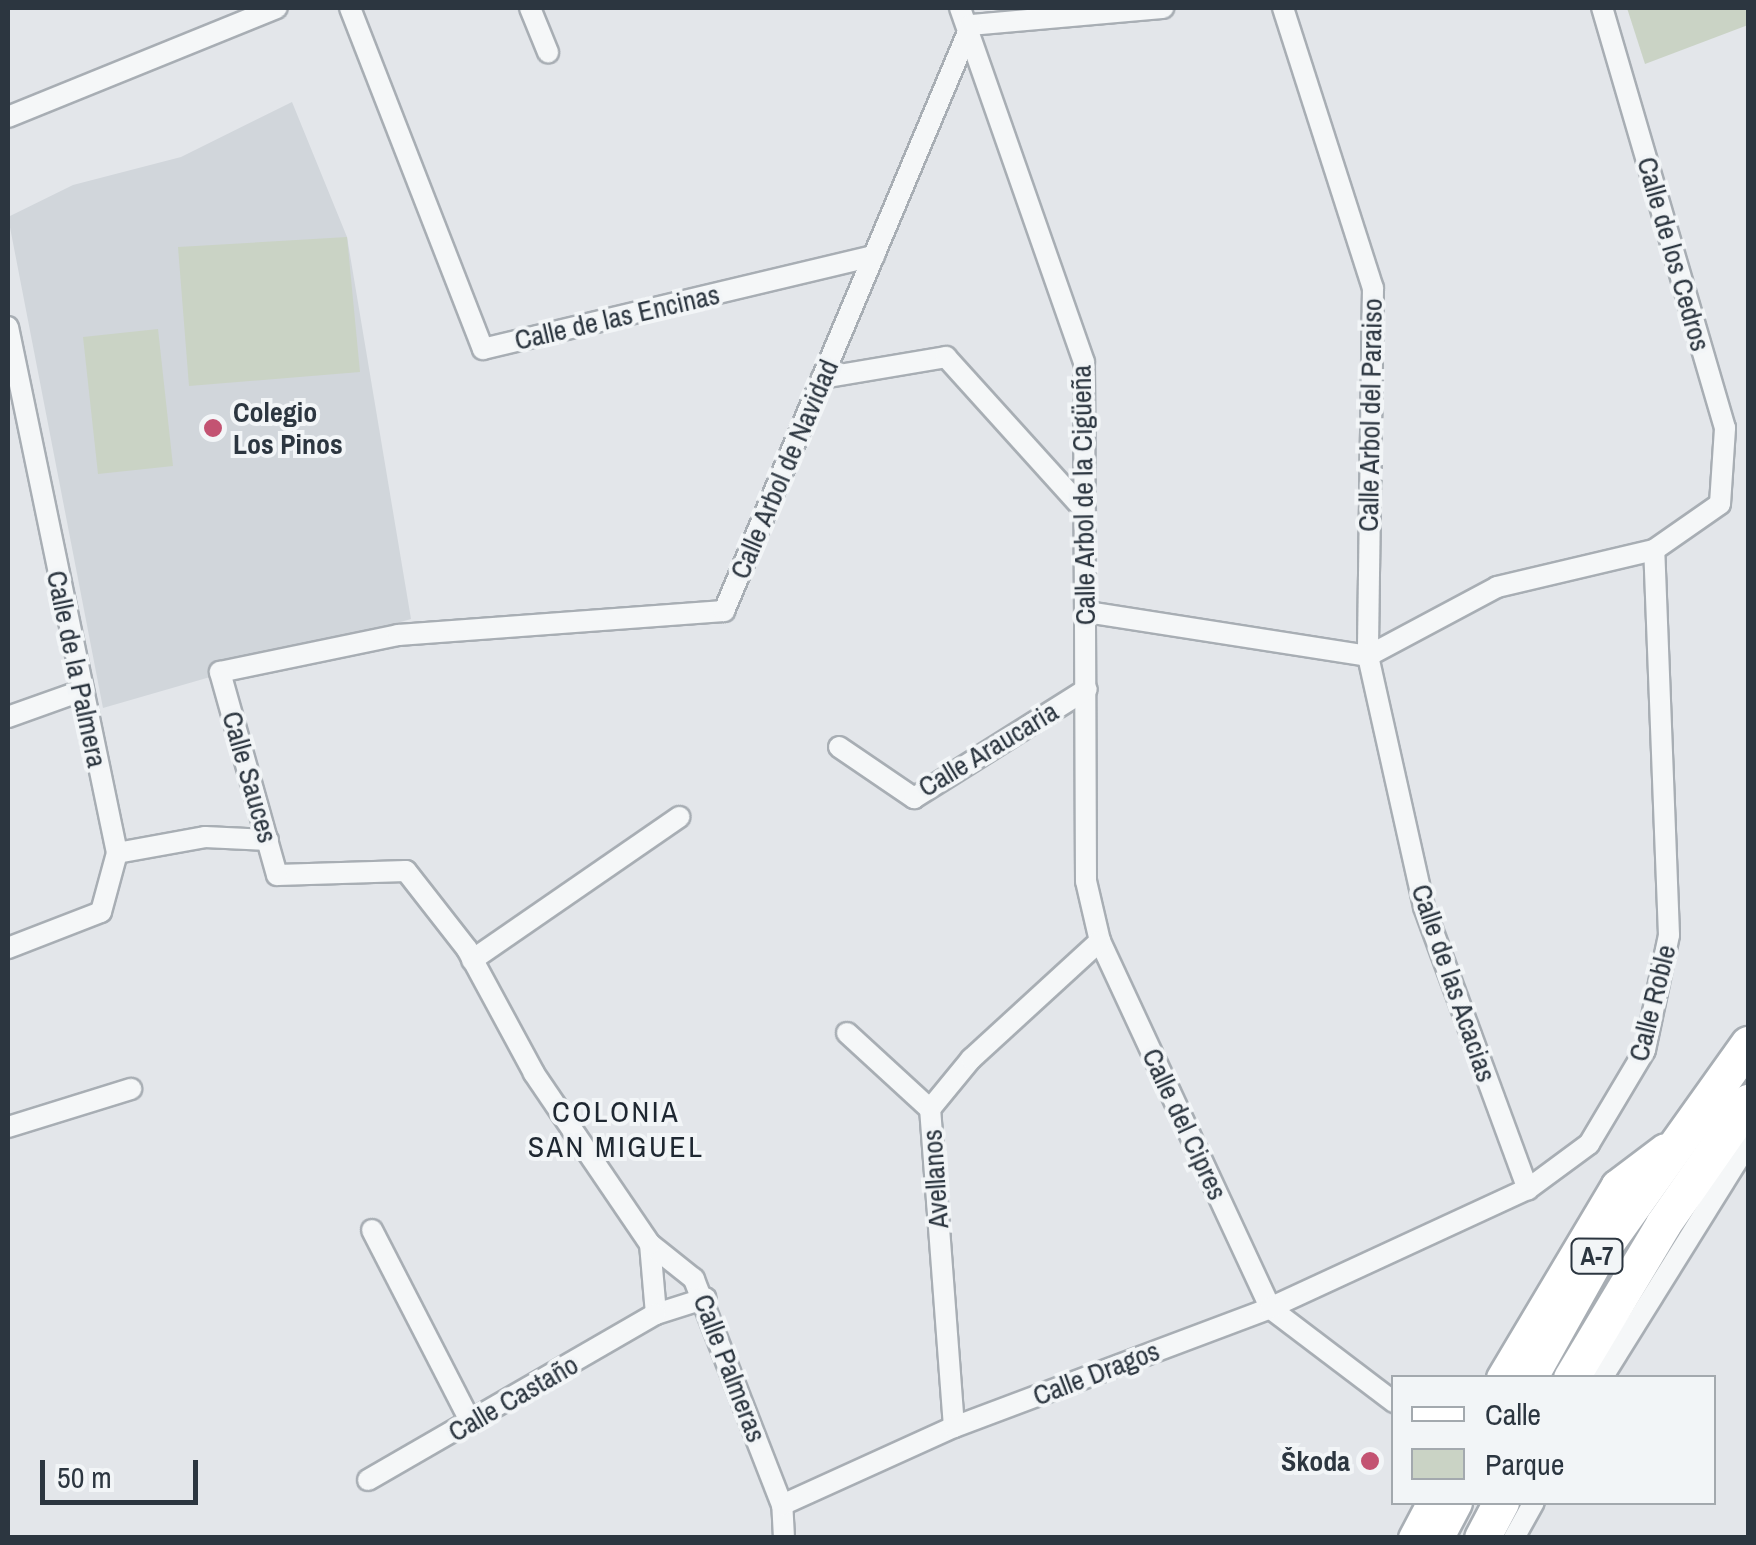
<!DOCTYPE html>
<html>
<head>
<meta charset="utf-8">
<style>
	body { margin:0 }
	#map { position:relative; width:1756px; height:1545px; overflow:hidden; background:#e3e6ea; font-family:"Archivo Narrow",sans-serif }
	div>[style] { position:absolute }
	.built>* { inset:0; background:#d1d6db }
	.green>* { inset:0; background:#cad3c5 }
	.roads { filter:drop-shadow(2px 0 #a8aeb4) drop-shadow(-2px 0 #a8aeb4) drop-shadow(0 2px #a8aeb4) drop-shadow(0 -2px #a8aeb4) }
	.street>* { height:20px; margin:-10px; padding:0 10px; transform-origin:10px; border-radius:10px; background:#f5f7f8 }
	.secondary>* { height:28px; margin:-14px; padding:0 14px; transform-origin:14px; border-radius:14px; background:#fff }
	.highway>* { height:35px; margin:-17.5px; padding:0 17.5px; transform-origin:17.5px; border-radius:17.5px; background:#fff }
	.dots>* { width:28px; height:28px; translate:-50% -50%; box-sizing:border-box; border:5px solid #f2f5f7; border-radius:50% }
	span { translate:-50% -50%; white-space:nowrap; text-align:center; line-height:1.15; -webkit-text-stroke:8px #f2f5f7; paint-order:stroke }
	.shield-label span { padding:2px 8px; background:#f2f5f7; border:2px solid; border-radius:8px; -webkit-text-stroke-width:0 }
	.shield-label { font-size:25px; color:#2c3640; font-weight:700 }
	.street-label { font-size:28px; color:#2c3640 }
	.poi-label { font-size:28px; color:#2c3640; font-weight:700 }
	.left { translate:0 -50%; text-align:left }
	.right { translate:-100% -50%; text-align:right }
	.neighbourhood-label { font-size:30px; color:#1e2731; letter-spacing:2.5px }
	.frame { position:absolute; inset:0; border:10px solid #2c3640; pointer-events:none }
	.legend { position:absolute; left:1391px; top:1375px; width:325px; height:130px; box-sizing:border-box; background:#f2f5f7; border:2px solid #a3a9ae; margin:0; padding:12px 18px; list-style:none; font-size:30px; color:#2c3640 }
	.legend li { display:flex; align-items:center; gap:20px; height:50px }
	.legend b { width:50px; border:2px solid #a3a9ae }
	.scale { position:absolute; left:40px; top:1460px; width:158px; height:45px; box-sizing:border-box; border:5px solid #2c3640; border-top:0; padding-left:12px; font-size:30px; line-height:35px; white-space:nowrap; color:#2c3640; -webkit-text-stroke:8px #f2f5f7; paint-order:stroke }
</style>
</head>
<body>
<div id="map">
	<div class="built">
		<i style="clip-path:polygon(292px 102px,347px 237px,411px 619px,103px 708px,8px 217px,73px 185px,181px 157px)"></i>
	</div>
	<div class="green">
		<i style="clip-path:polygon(1627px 8px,1748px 8px,1748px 25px,1645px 64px)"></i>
		<i style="clip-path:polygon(347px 237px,360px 372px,189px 386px,178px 247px)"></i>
		<i style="clip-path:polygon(158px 329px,173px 466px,98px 474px,83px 337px)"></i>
	</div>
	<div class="roads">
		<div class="street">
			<i style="left:350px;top:8px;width:366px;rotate:68.7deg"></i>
			<i style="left:483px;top:349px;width:402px;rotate:-13.4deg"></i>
			<i style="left:530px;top:8px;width:48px;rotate:67.8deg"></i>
			<i style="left:960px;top:8px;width:375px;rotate:70.7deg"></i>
			<i style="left:1084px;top:362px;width:519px;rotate:89.78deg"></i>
			<i style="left:1086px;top:881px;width:62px;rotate:76.9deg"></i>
			<i style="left:1100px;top:941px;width:404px;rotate:65.1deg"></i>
			<i style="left:1270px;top:1308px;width:156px;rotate:37.2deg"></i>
			<i style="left:1283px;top:8px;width:294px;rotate:72.2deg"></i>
			<i style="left:1373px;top:288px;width:368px;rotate:90.8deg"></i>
			<i style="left:1368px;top:656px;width:257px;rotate:77.4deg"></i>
			<i style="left:1424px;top:907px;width:301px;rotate:69.8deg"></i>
			<i style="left:971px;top:25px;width:193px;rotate:-5.1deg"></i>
			<i style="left:8px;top:117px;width:290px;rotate:-22.1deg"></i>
			<i style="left:8px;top:327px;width:537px;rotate:78.29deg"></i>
			<i style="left:117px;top:853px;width:61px;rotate:105.2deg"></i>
			<i style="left:101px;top:912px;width:100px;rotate:158.8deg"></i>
			<i style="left:822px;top:378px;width:126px;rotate:-9.6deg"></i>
			<i style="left:946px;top:357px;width:207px;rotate:47.9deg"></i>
			<i style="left:1087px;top:612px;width:284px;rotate:8.9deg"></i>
			<i style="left:1368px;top:656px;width:146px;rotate:-28.1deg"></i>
			<i style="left:1497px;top:587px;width:161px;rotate:-13.3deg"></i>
			<i style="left:1654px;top:550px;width:80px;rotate:-34.9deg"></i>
			<i style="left:1720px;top:504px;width:76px;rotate:-86.2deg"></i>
			<i style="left:1725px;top:428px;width:438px;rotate:-106.3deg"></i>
			<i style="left:8px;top:717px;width:77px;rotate:-19.6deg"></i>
			<i style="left:839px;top:747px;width:91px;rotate:34.2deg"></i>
			<i style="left:914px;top:798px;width:204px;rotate:-32.2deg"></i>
			<i style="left:117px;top:853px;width:89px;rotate:-10.3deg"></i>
			<i style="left:205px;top:837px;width:63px;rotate:2.7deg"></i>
			<i style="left:472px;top:960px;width:252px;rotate:-34.6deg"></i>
			<i style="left:847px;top:1033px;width:113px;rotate:42.5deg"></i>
			<i style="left:8px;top:1127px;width:129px;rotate:-17.2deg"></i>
			<i style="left:372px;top:1230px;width:217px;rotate:62.8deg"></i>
			<i style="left:650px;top:1244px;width:70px;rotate:85.1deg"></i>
			<i style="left:656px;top:1314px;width:52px;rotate:-17.7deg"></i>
			<i style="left:1602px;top:1378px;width:277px;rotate:-58.1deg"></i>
			<i style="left:954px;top:1427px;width:319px;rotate:-94.3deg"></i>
			<i style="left:930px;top:1109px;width:65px;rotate:-50.6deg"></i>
			<i style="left:971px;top:1059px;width:175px;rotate:-42.5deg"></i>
			<i style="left:368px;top:1480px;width:332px;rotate:-30deg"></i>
			<i style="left:782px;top:1505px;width:189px;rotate:-24.4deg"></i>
			<i style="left:954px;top:1427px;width:338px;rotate:-20.6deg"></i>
			<i style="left:1270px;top:1308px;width:284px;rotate:-24.8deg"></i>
			<i style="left:1528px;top:1189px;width:76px;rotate:-36.4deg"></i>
			<i style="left:1589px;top:1144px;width:109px;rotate:-59.2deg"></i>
			<i style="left:1645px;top:1050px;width:117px;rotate:-78.2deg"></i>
			<i style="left:1669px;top:935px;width:385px;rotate:-92.2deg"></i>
			<i style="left:784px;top:1538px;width:33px;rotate:-93deg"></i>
			<i style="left:782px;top:1505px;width:243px;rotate:-111.3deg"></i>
			<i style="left:694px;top:1279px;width:56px;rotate:-141.5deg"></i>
			<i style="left:650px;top:1244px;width:207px;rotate:-124.2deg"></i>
			<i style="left:534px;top:1073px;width:141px;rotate:-118.4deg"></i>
			<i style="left:467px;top:949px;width:99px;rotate:-128deg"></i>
			<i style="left:406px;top:871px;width:129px;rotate:178.2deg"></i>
			<i style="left:277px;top:875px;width:211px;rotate:-105.7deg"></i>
			<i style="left:220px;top:672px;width:182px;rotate:-11.7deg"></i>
			<i style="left:398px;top:635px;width:327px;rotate:-4.2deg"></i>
			<i style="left:724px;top:611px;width:636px;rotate:-67.14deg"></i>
			<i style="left:1514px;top:1538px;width:41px;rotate:-60.9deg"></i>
		</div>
		<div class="secondary">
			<i style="left:1501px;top:1378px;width:225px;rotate:-59.2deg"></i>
			<i style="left:1616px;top:1185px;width:61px;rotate:-37.1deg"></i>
			<i style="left:1413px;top:1538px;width:41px;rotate:-62.2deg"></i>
		</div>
		<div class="highway">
			<i style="left:1529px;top:1378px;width:143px;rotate:-60.8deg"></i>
			<i style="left:1599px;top:1253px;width:257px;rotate:-54.5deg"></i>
			<i style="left:1571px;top:1378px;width:179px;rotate:-59.1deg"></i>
			<i style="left:1663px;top:1224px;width:149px;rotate:-55.1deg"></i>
			<i style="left:1435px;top:1538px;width:41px;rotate:-62.2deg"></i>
			<i style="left:1482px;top:1538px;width:41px;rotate:-62.2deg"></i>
		</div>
	</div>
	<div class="dots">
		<i style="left:213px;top:428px;background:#c35372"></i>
		<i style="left:1370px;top:1461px;background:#c35372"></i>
	</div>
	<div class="shield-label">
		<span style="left:1597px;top:1256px">A-7</span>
	</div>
	<div class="street-label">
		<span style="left:1674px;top:254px;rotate:74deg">Calle de los Cedros</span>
		<span style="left:617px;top:317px;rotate:-13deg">Calle de las Encinas</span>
		<span style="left:1370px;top:415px;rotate:-89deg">Calle Arbol del Paraiso</span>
		<span style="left:784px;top:469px;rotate:-67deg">Calle Arbol de Navidad</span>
		<span style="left:1083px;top:495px;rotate:-91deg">Calle Arbol de la Cigüeña</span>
		<span style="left:77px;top:669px;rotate:78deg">Calle de la Palmera</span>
		<span style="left:988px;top:749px;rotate:-31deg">Calle Araucaria</span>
		<span style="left:250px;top:777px;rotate:74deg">Calle Sauces</span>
		<span style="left:1454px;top:983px;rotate:71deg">Calle de las Acacias</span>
		<span style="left:1652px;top:1003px;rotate:-76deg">Calle Roble</span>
		<span style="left:1185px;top:1124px;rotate:65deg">Calle del Cipres</span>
		<span style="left:935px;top:1179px;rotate:-94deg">Avellanos</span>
		<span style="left:730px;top:1368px;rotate:69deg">Calle Palmeras</span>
		<span style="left:1096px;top:1373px;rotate:-21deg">Calle Dragos</span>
		<span style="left:513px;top:1398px;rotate:-30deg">Calle Castaño</span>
	</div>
	<div class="poi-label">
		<span class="left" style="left:233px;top:428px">Colegio<br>Los Pinos</span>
		<span class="right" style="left:1350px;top:1461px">Škoda</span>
	</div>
	<div class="neighbourhood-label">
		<span style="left:616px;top:1128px">COLONIA<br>SAN MIGUEL</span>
	</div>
	<div class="frame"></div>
	<ul class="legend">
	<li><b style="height:12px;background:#fff"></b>Calle</li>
	<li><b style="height:28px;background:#cad3c5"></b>Parque</li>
	</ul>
	<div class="scale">50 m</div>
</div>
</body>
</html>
